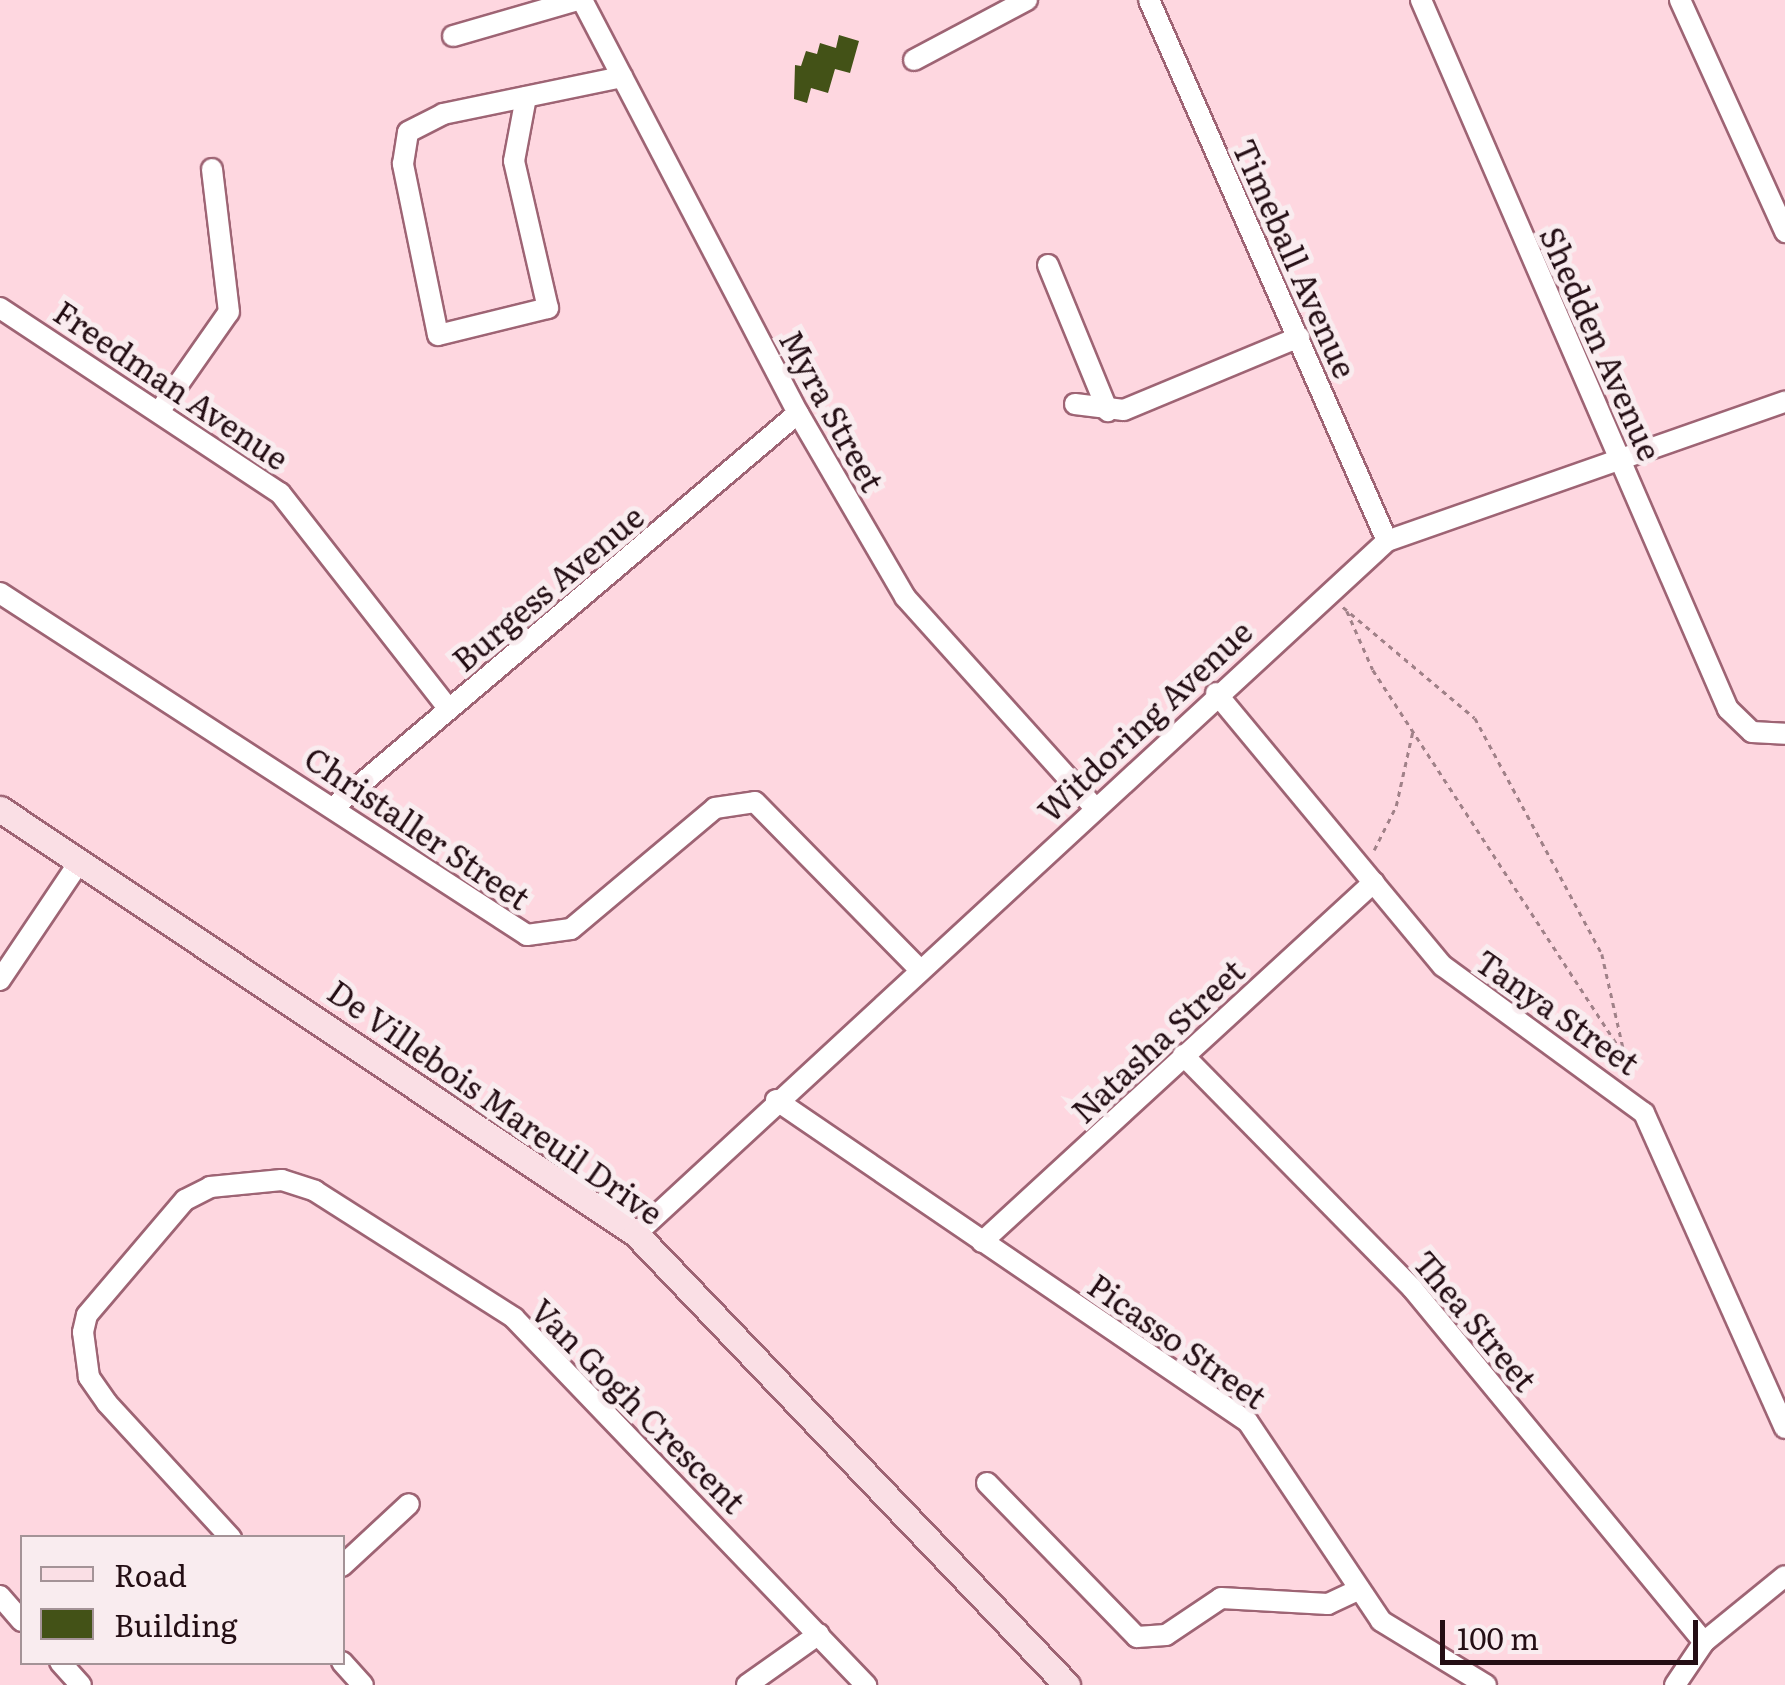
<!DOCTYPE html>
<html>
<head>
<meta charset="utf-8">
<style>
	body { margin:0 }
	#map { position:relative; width:1785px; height:1685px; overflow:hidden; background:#fed7e0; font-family:Literata,serif }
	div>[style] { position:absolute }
	.building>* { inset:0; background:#435217 }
	.path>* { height:2.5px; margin-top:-1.25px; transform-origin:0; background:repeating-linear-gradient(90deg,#a08188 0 5px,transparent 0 10px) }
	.roads { filter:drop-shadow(2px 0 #9e6474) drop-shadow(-2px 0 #9e6474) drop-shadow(0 2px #9e6474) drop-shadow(0 -2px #9e6474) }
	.minor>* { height:20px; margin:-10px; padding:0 10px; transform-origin:10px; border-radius:10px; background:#fff }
	.major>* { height:25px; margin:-12.5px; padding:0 12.5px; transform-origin:12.5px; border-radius:12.5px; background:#fadfe5 }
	span { translate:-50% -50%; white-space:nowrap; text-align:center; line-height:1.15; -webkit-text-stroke:10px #f9ecef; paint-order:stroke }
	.street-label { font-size:32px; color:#240e14 }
	.legend { position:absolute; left:20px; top:1535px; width:325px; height:130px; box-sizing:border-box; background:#f9ecef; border:2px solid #a49397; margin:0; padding:12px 18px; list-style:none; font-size:30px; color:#240e14 }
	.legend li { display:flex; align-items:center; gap:20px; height:50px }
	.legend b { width:50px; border:2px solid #a49397 }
	.scale { position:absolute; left:1440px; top:1620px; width:258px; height:45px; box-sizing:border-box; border:5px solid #240e14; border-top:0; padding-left:12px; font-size:30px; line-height:35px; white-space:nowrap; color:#240e14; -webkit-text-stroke:8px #f9ecef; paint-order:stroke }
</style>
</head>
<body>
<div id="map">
	<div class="building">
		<i style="clip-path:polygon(839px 35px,859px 41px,850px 73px,835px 69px,828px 93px,811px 88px,807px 103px,794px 99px,795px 65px,801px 66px,806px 51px,817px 54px,820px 43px,836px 48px)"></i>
	</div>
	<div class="path">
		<i style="left:1343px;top:607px;width:172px;rotate:40.1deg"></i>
		<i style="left:1475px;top:718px;width:268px;rotate:61.7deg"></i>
		<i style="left:1602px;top:954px;width:127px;rotate:77.3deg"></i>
		<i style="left:1347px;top:611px;width:64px;rotate:66.2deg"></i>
		<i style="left:1373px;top:670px;width:462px;rotate:56.9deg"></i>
		<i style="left:1374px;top:850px;width:49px;rotate:-63.4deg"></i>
		<i style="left:1396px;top:806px;width:78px;rotate:-77.4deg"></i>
	</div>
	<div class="roads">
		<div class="minor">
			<i style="left:582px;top:0;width:466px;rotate:62.4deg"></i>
			<i style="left:798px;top:413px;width:213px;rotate:59.8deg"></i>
			<i style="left:905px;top:597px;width:283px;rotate:48deg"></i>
			<i style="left:1149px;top:0;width:591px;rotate:66.25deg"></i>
			<i style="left:1421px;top:0;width:773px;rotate:66.59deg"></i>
			<i style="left:1728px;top:709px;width:33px;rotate:44deg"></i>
			<i style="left:1752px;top:732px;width:33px;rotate:3deg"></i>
			<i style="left:1680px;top:0;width:255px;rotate:65.6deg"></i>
			<i style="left:453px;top:36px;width:130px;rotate:-16.1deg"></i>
			<i style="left:914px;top:60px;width:128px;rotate:-28deg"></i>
			<i style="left:526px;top:97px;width:65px;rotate:100.6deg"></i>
			<i style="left:514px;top:161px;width:151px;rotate:77deg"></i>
			<i style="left:548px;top:308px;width:113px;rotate:166.2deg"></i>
			<i style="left:438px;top:335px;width:175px;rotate:-101.6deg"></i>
			<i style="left:403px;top:164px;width:32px;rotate:-81deg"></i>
			<i style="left:408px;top:132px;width:39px;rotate:-27deg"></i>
			<i style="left:443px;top:114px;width:183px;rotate:-11.7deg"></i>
			<i style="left:1048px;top:265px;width:158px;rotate:67.7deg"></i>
			<i style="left:0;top:308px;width:336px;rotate:33.5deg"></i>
			<i style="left:280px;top:493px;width:274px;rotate:52deg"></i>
			<i style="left:1075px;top:404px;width:49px;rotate:7deg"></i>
			<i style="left:1124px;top:410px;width:190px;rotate:-22.6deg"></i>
			<i style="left:161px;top:409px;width:118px;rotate:-55deg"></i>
			<i style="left:229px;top:312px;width:144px;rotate:-96.8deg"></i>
			<i style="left:0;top:593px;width:628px;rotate:32.98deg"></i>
			<i style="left:527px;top:935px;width:44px;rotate:-7.8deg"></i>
			<i style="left:571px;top:929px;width:188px;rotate:-40deg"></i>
			<i style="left:715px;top:808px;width:40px;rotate:-8.5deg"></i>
			<i style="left:755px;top:802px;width:231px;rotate:45.5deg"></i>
			<i style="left:1216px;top:693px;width:355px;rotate:50.3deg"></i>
			<i style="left:1443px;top:966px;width:249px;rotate:36.2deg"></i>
			<i style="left:1644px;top:1113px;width:345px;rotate:65.9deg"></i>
			<i style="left:335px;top:806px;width:607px;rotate:-40.32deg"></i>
			<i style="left:0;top:980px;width:143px;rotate:-56.1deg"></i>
			<i style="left:1183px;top:1055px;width:327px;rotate:45.5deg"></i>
			<i style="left:1412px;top:1288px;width:459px;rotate:50.5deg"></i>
			<i style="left:776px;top:1100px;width:571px;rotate:34.3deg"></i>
			<i style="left:1248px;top:1422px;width:239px;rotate:56.2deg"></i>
			<i style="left:1381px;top:1621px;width:123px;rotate:31.4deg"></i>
			<i style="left:636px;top:1234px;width:1022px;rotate:-42.7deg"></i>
			<i style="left:1387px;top:541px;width:422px;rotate:-19.3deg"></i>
			<i style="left:982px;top:1242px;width:532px;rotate:-42.56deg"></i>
			<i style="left:987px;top:1483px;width:215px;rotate:45.8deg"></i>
			<i style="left:1137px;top:1637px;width:29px;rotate:-4deg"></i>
			<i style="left:1166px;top:1635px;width:66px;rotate:-33.9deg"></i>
			<i style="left:1221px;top:1598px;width:107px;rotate:3.2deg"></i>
			<i style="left:1328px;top:1604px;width:33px;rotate:-25deg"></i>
			<i style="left:231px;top:1538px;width:183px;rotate:-132.6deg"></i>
			<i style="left:107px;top:1403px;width:32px;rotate:-125deg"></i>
			<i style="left:89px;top:1377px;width:45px;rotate:-97.6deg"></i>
			<i style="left:83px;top:1332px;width:17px;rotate:-77deg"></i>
			<i style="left:87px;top:1315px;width:151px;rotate:-49.6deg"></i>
			<i style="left:185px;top:1200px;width:28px;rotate:-27deg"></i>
			<i style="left:210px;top:1187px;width:72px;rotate:-5.6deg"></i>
			<i style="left:282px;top:1180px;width:35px;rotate:18deg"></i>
			<i style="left:315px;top:1191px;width:236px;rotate:32.5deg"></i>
			<i style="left:514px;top:1318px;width:509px;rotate:46.2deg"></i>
			<i style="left:342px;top:1566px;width:91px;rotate:-42.8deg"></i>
			<i style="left:0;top:1596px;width:33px;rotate:49deg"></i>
			<i style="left:60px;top:1662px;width:31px;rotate:48deg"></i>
			<i style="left:342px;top:1662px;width:31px;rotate:48deg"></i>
			<i style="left:747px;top:1685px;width:88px;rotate:-35.3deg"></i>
			<i style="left:1675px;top:1685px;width:52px;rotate:-56deg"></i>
			<i style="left:1704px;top:1642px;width:104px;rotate:-39.2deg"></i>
		</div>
		<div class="major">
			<i style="left:0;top:809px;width:765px;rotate:33.75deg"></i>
			<i style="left:636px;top:1234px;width:624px;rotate:46.3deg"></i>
		</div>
	</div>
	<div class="street-label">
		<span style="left:1296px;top:258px;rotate:66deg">Timeball Avenue</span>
		<span style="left:1602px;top:343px;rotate:66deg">Shedden Avenue</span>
		<span style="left:172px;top:384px;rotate:34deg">Freedman Avenue</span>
		<span style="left:833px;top:410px;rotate:61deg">Myra Street</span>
		<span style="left:547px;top:587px;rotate:-40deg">Burgess Avenue</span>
		<span style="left:1144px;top:720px;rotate:-43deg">Witdoring Avenue</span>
		<span style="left:418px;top:827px;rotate:34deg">Christaller Street</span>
		<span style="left:1558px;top:1011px;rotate:35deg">Tanya Street</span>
		<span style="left:1157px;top:1040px;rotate:-43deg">Natasha Street</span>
		<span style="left:496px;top:1101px;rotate:35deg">De Villebois Mareuil Drive</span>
		<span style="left:1476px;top:1320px;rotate:50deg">Thea Street</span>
		<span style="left:1178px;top:1340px;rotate:35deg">Picasso Street</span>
		<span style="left:639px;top:1405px;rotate:45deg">Van Gogh Crescent</span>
	</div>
	<ul class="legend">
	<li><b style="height:12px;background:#fadfe5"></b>Road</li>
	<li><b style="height:28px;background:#435217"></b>Building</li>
	</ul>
	<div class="scale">100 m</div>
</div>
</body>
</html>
